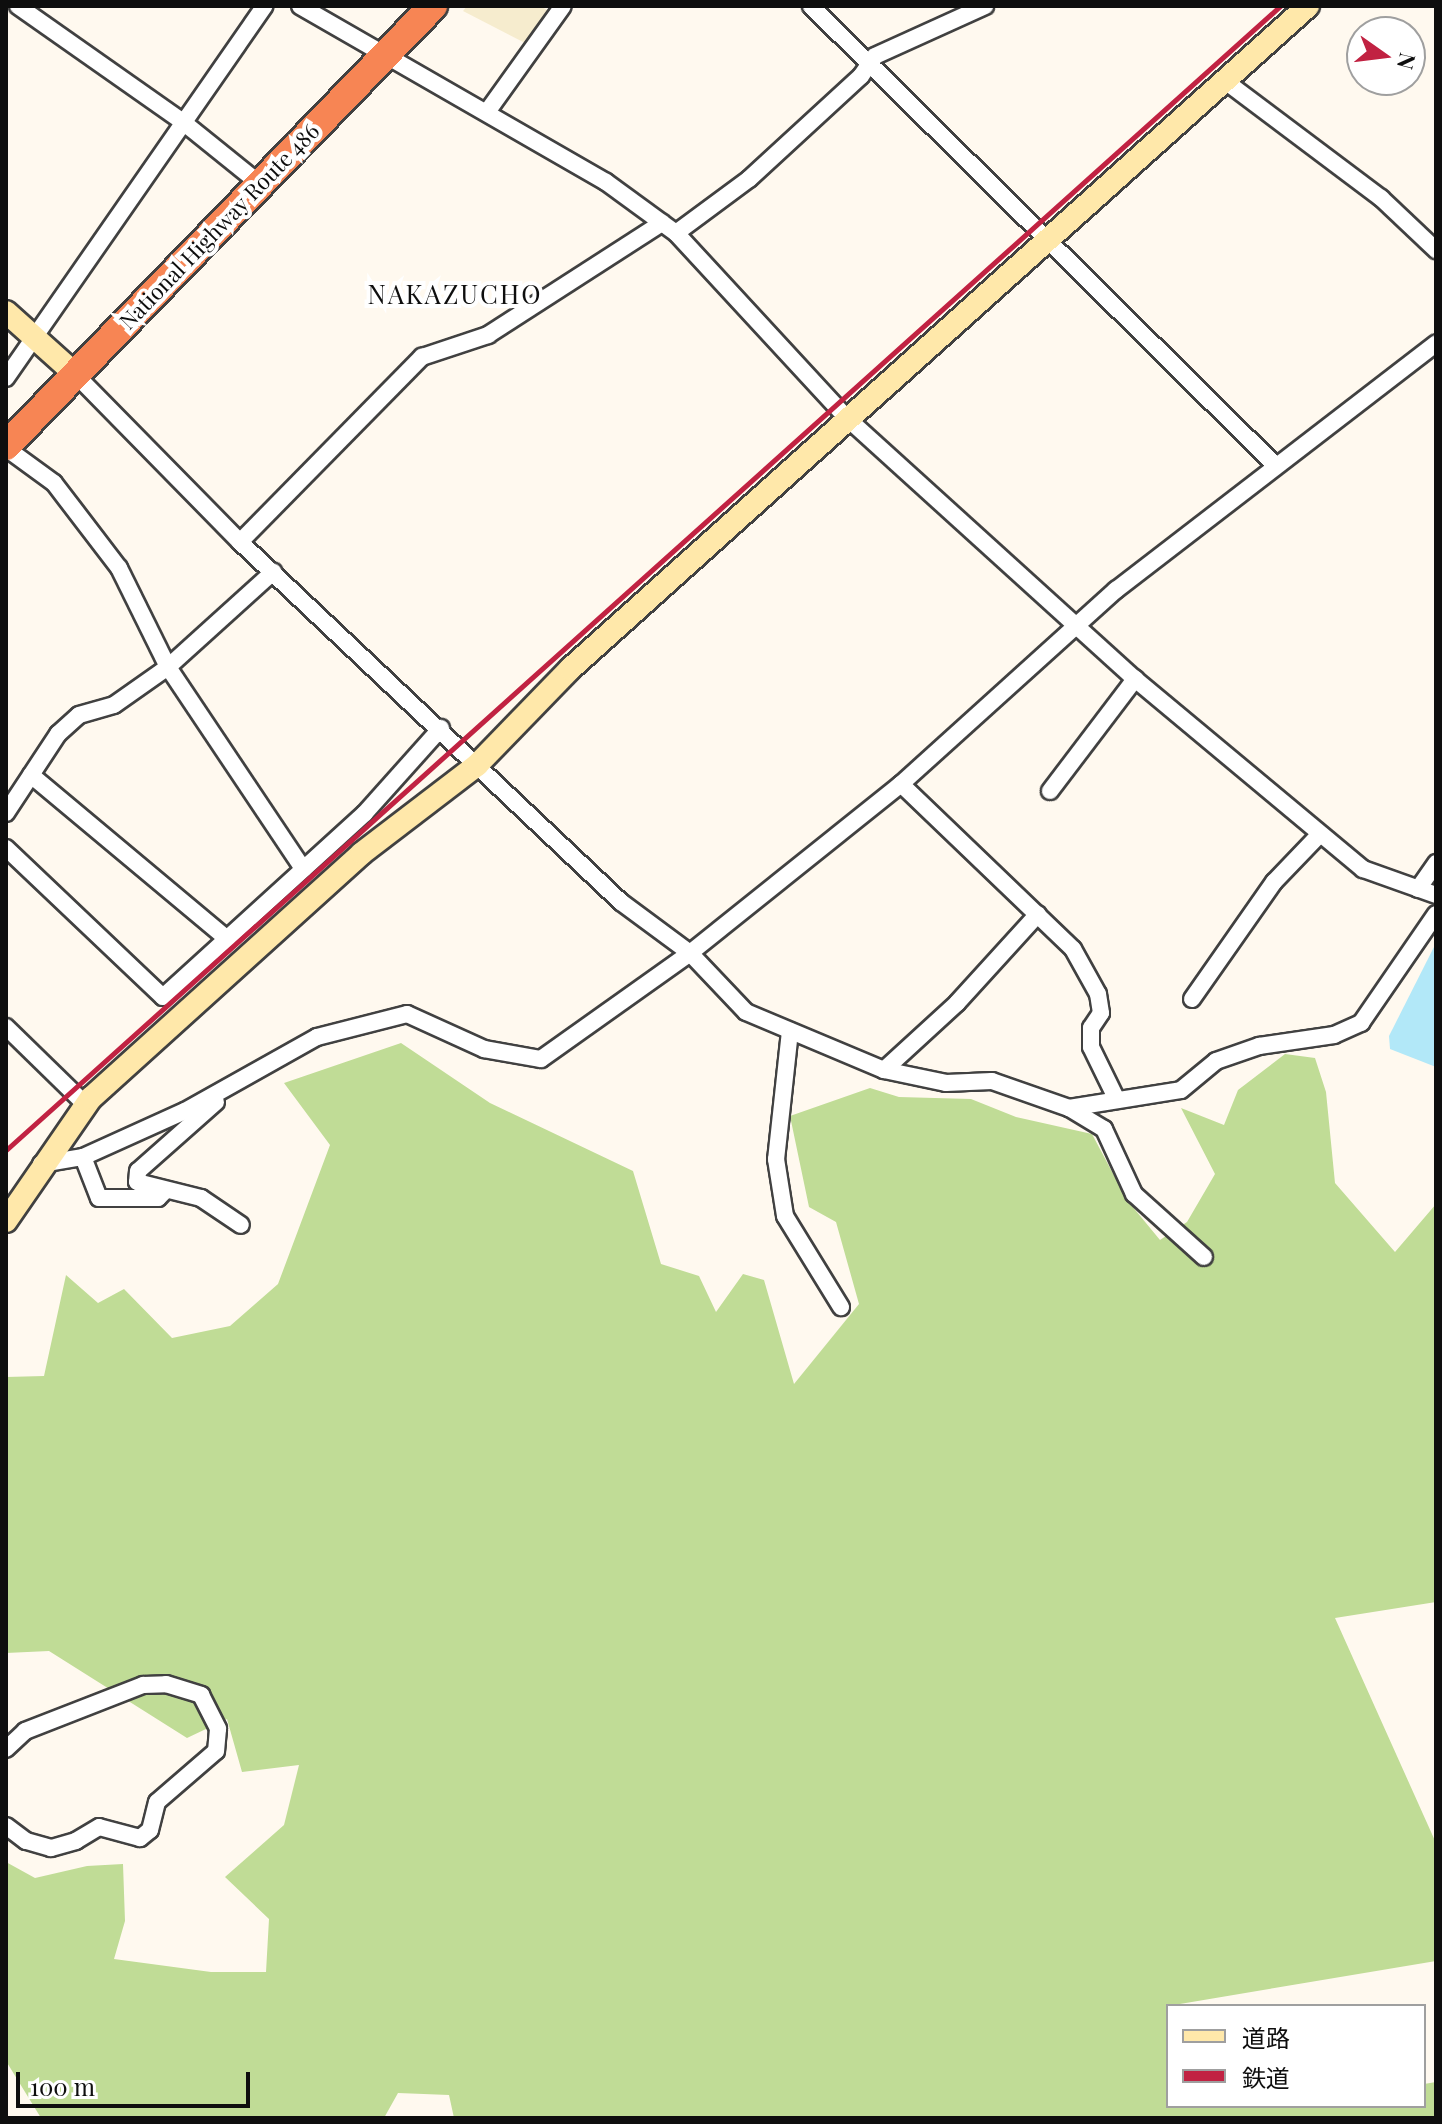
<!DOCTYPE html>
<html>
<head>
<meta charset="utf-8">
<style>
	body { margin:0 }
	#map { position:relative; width:1442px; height:2124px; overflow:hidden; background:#fff9ef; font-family:"Playfair Display","Noto Sans JP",serif }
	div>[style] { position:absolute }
	.farmland>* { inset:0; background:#f6ecce }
	.forest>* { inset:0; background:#c0dc96 }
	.water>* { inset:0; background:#b2e8f8 }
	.roads { filter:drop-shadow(2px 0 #414141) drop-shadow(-2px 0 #414141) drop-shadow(0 2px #414141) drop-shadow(0 -2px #414141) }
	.street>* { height:16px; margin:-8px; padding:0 8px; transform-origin:8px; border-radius:8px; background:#fff }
	.secondary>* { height:22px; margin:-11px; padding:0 11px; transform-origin:11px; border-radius:11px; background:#ffe8aa }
	.highway>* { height:28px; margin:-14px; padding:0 14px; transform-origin:14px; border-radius:14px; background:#f78554 }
	.rail>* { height:5px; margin:-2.5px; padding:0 2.5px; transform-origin:2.5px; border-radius:2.5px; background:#c12242 }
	span { translate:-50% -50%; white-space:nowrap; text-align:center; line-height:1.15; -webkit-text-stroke:8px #fff; paint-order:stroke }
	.street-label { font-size:22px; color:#0e0e0e }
	.quarter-label { font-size:26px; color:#0e0e0e; letter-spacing:2px }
	.frame { position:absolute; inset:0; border:8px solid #0e0e0e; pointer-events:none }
	.legend { position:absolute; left:1166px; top:2004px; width:260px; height:104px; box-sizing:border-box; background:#fff; border:2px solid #9f9f9f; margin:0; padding:10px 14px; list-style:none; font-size:24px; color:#0e0e0e }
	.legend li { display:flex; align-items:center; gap:16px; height:40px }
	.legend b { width:40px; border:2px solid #9f9f9f }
	.north { position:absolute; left:1346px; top:16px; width:80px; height:80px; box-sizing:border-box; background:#fff; border:2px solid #9f9f9f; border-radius:50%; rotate:104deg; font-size:22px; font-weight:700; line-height:32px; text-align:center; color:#0e0e0e }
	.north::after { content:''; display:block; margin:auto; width:28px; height:36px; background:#c12242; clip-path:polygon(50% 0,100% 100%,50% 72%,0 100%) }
	.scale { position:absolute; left:16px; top:2072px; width:234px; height:36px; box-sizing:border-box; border:4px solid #0e0e0e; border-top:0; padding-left:10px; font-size:24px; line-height:28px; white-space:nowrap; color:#0e0e0e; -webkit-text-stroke:6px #fff; paint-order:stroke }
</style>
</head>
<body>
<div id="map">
	<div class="farmland">
		<i style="clip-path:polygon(467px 6px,540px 6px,553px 13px,529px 45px,463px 11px)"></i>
	</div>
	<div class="forest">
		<i style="clip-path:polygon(401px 1043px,490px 1103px,633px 1171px,661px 1264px,699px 1276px,716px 1312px,743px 1274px,764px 1280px,794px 1384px,859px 1304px,836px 1222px,809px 1207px,790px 1116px,870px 1088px,899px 1097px,971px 1099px,1016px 1117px,1092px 1134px,1127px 1200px,1160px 1240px,1187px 1222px,1215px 1174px,1181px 1108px,1224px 1125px,1238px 1090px,1285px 1054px,1315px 1058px,1326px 1092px,1335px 1183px,1395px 1252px,1436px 1204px,1436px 1602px,1335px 1618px,1436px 1843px,1436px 1961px,1168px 2006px,1168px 2106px,1424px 2106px,1424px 2084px,1436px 2082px,1436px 2118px,454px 2118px,449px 2095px,398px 2093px,384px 2118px,41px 2118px,6px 2061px,6px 1862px,35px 1878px,87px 1866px,123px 1864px,125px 1921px,114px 1959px,211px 1972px,266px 1972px,269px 1919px,225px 1877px,284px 1825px,299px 1765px,242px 1772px,227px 1719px,187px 1738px,49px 1651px,6px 1653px,6px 1377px,44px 1376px,66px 1275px,98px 1303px,124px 1289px,172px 1338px,230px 1326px,278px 1284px,330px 1145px,284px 1083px)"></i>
	</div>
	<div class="water">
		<i style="clip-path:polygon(1436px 943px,1436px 1067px,1390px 1049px,1389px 1036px)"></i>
	</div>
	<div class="roads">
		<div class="street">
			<i style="left:18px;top:6px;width:202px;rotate:35.1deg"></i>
			<i style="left:183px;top:122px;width:100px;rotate:38.9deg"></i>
			<i style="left:300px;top:6px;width:353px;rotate:29.9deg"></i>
			<i style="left:606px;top:182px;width:87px;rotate:36.1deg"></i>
			<i style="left:676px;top:233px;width:252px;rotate:47.3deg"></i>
			<i style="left:847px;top:418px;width:389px;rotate:42.2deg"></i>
			<i style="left:1135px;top:679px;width:297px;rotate:39.8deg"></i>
			<i style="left:1363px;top:869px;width:77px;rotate:19.6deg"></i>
			<i style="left:811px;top:6px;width:653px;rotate:44.69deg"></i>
			<i style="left:1225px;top:81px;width:195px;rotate:36.9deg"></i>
			<i style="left:1381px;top:198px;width:76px;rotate:43.4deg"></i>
			<i style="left:487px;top:112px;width:130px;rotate:-54.4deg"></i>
			<i style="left:676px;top:233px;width:91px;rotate:-36.5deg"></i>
			<i style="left:749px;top:179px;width:152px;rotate:-42.6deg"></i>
			<i style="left:861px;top:76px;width:24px;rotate:-55deg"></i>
			<i style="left:875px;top:56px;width:121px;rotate:-24.4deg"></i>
			<i style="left:74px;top:373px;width:237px;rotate:45.5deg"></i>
			<i style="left:240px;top:542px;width:524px;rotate:43.38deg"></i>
			<i style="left:621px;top:902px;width:86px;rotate:36.5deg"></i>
			<i style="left:690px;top:953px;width:81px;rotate:46.5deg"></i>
			<i style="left:746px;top:1012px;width:150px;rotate:22.8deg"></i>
			<i style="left:884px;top:1070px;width:63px;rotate:11.8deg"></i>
			<i style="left:946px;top:1083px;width:46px;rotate:-2.5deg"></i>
			<i style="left:992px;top:1081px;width:82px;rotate:19.3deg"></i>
			<i style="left:1069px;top:1108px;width:113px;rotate:-9.1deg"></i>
			<i style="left:1181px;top:1090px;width:45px;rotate:-39.6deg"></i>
			<i style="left:1216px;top:1061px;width:46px;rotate:-19.2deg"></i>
			<i style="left:1259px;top:1046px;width:76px;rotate:-8.3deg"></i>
			<i style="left:1334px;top:1035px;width:30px;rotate:-24deg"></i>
			<i style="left:1361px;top:1023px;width:132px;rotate:-55.5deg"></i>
			<i style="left:6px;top:378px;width:453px;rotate:-55.2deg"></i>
			<i style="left:6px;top:448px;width:59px;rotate:36.1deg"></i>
			<i style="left:54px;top:483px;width:107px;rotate:52.6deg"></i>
			<i style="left:119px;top:568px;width:110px;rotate:63.7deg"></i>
			<i style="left:168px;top:667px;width:243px;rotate:56.2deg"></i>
			<i style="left:240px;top:542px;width:260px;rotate:-45.5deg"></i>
			<i style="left:422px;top:357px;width:70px;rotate:-18.4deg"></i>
			<i style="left:488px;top:335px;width:207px;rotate:-32.8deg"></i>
			<i style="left:31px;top:775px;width:256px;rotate:39.9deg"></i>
			<i style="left:901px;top:784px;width:238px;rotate:43.8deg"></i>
			<i style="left:1073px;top:949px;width:51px;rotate:60.9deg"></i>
			<i style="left:1098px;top:994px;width:19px;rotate:81deg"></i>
			<i style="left:1101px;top:1013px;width:18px;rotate:124deg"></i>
			<i style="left:1091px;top:1028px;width:19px;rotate:90deg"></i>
			<i style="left:1091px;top:1047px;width:59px;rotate:63.9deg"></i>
			<i style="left:1050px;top:791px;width:141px;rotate:-52.8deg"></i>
			<i style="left:6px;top:813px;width:95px;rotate:-56.6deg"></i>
			<i style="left:58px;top:734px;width:28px;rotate:-42deg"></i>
			<i style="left:79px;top:715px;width:36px;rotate:-16deg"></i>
			<i style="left:114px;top:705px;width:66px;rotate:-35.1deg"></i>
			<i style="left:168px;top:667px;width:142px;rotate:-42.1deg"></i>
			<i style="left:6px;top:848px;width:216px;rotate:43.5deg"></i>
			<i style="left:163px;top:997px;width:273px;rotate:-42.3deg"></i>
			<i style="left:365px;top:813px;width:114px;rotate:-48.2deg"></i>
			<i style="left:1418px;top:889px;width:32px;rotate:-55deg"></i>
			<i style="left:1192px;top:999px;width:143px;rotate:-55deg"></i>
			<i style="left:1274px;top:882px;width:66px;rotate:-46.2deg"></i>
			<i style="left:6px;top:1027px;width:112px;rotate:44.3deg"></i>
			<i style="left:790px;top:1031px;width:129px;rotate:96.2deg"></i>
			<i style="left:776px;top:1159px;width:58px;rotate:81deg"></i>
			<i style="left:785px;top:1216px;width:107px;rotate:58.4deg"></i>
			<i style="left:884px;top:1070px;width:99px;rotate:-42.5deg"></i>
			<i style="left:957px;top:1003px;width:120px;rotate:-47.7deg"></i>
			<i style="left:216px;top:1102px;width:104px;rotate:138.5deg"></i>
			<i style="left:138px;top:1171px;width:11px;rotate:95deg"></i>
			<i style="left:137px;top:1182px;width:66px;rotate:14deg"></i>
			<i style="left:201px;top:1198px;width:48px;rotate:34deg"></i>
			<i style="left:1069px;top:1108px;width:41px;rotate:31deg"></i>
			<i style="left:1104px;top:1129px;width:72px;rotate:65.2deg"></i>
			<i style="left:1134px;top:1194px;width:94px;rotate:42deg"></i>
			<i style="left:83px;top:1157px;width:44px;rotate:68.7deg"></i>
			<i style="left:99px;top:1198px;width:59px"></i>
			<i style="left:158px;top:1198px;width:10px;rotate:-45deg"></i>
			<i style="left:41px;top:1164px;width:43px;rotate:-9.5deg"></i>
			<i style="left:83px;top:1157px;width:112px;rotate:-24.3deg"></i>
			<i style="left:185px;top:1111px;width:151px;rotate:-29.3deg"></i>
			<i style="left:317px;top:1037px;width:93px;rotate:-14.3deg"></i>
			<i style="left:407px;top:1014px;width:85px;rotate:24.4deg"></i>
			<i style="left:484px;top:1049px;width:58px;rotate:10deg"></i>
			<i style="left:541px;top:1059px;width:183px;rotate:-35.4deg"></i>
			<i style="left:690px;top:953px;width:270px;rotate:-38.7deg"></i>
			<i style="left:901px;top:784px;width:290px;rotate:-42.1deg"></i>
			<i style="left:1116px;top:590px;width:404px;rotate:-37.6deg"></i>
			<i style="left:6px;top:1749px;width:26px;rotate:-43deg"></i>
			<i style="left:25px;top:1731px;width:127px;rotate:-21.3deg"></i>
			<i style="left:143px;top:1685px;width:23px;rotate:-2deg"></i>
			<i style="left:166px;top:1684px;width:37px;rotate:17deg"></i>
			<i style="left:201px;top:1695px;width:38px;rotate:63deg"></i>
			<i style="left:218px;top:1729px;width:22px;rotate:95deg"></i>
			<i style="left:216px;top:1751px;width:78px;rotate:139.2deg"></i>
			<i style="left:157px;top:1802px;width:29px;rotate:104deg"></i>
			<i style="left:150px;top:1830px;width:13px;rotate:141deg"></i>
			<i style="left:140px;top:1838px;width:42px;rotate:-165deg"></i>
			<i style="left:99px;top:1827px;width:27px;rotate:149deg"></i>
			<i style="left:76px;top:1841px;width:26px;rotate:164deg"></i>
			<i style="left:51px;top:1848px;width:26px;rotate:-164deg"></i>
			<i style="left:26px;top:1841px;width:25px;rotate:-143deg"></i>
		</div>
		<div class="secondary">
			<i style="left:6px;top:312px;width:91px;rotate:41.9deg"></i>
			<i style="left:6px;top:1221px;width:150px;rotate:-55.4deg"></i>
			<i style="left:91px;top:1098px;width:365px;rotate:-42.1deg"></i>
			<i style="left:362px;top:853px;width:145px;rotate:-37.4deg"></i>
			<i style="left:477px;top:765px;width:134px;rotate:-45.9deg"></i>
			<i style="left:570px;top:669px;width:992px;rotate:-41.94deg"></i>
		</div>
		<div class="highway">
			<i style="left:6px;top:446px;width:613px;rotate:-45.86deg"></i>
		</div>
	</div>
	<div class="rail">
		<i style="left:6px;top:1150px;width:1712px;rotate:-41.92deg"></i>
	</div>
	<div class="street-label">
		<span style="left:219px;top:226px;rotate:-46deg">National Highway Route 486</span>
	</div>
	<div class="quarter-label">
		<span style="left:455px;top:294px">NAKAZUCHO</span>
	</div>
	<div class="frame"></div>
	<ul class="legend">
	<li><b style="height:10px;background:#ffe8aa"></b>道路</li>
	<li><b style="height:10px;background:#c12242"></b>鉄道</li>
	</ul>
	<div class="north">N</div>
	<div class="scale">100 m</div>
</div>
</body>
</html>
